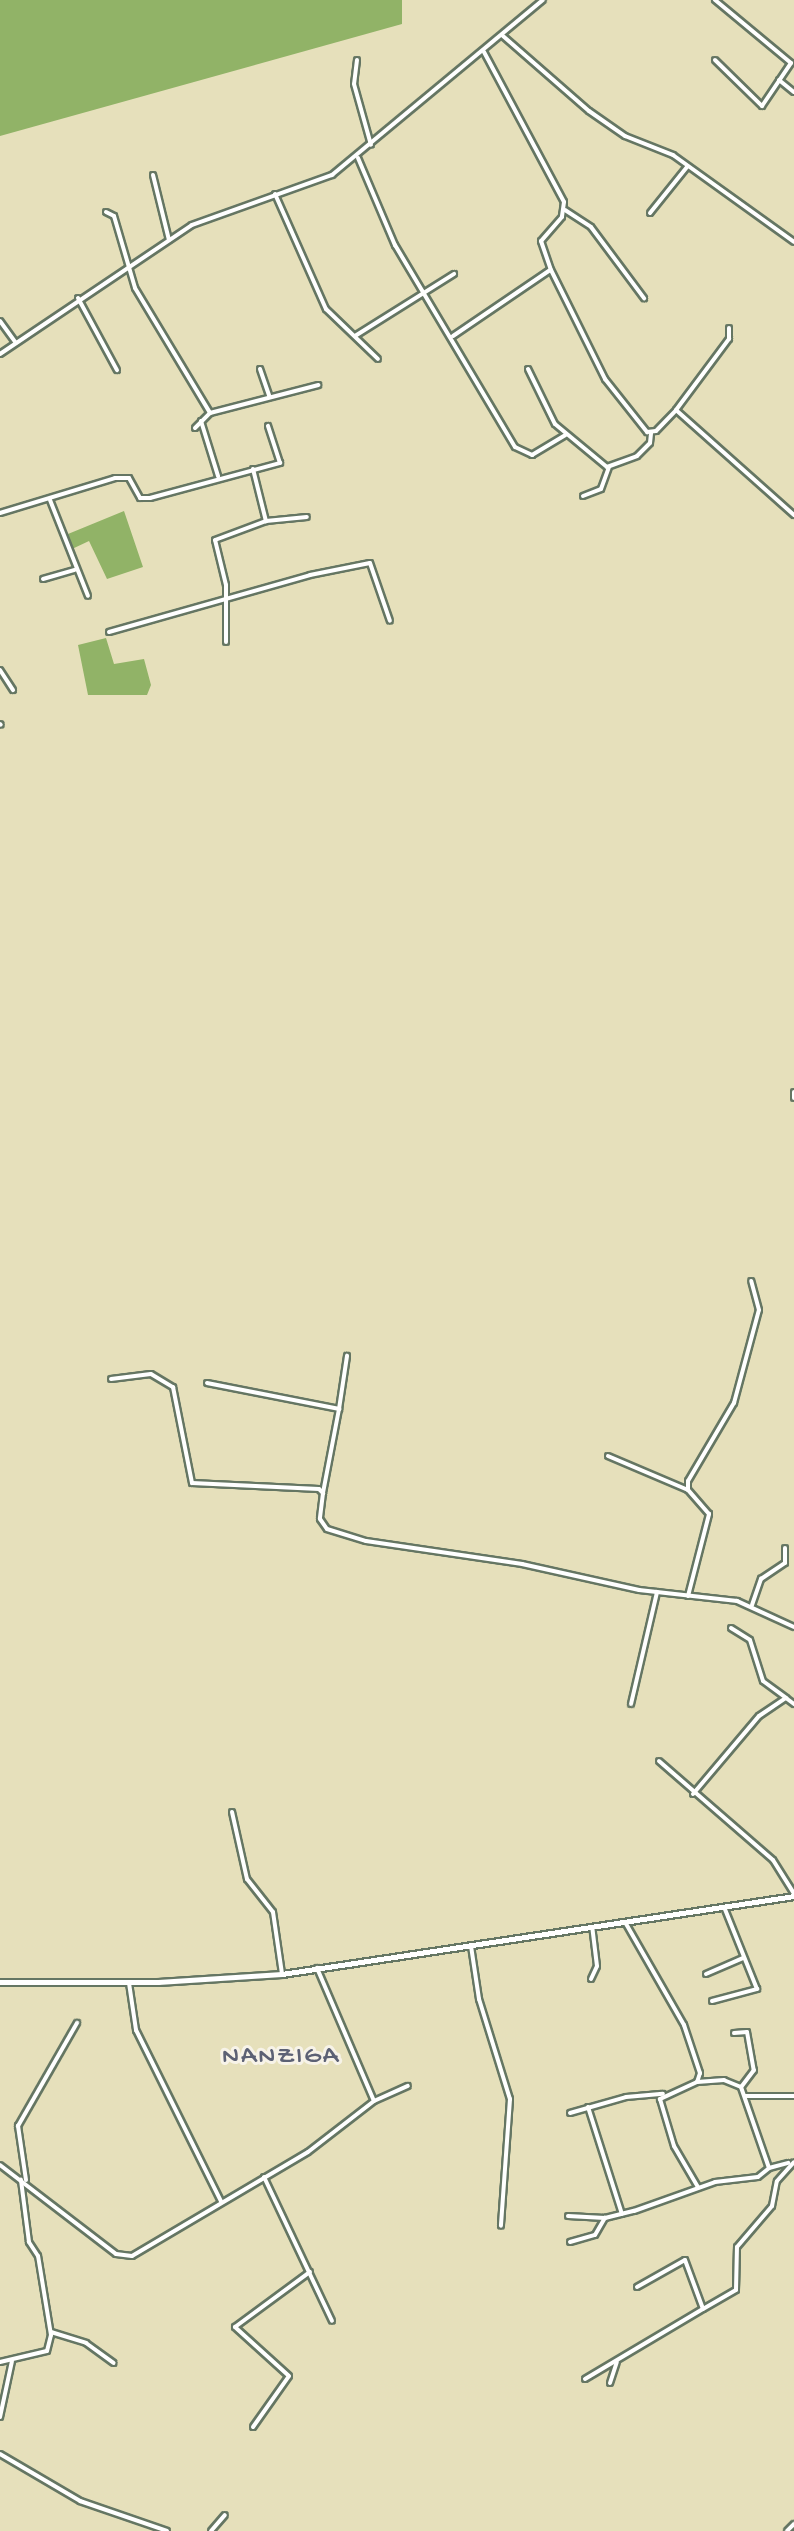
<!DOCTYPE html>
<html>
<head>
<meta charset="utf-8">
<style>
	body { margin:0 }
	#map { position:relative; width:794px; height:2531px; overflow:hidden; background:#e6e0bb; font-family:"Gochi Hand",sans-serif }
	div>[style] { position:absolute }
	.forest>* { inset:0; background:#91b367 }
	.roads { filter:drop-shadow(2px 0 #657663) drop-shadow(-2px 0 #657663) drop-shadow(0 2px #657663) drop-shadow(0 -2px #657663) }
	.minor>* { height:4px; margin:-2px; padding:0 2px; transform-origin:2px; border-radius:2px; background:#fff }
	.tertiary>* { height:5px; margin:-2.5px; padding:0 2.5px; transform-origin:2.5px; border-radius:2.5px; background:#fff }
	span { translate:-50% -50%; white-space:nowrap; text-align:center; line-height:1.15; -webkit-text-stroke:6px #f7f3e8; paint-order:stroke }
	.quarter-label { font-size:26px; color:#5c6174; letter-spacing:2px }
</style>
</head>
<body>
<div id="map">
	<div class="forest">
		<i style="clip-path:polygon(0 0,402px 0,402px 24px,0 136px)"></i>
		<i style="clip-path:polygon(124px 511px,143px 567px,107px 579px,89px 541px,72px 549px,68px 534px)"></i>
		<i style="clip-path:polygon(106px 638px,114px 664px,144px 659px,151px 685px,147px 695px,88px 695px,78px 645px)"></i>
	</div>
	<div class="roads">
		<div class="minor">
			<i style="left:503px;top:36px;width:114px;rotate:41.1deg"></i>
			<i style="left:589px;top:111px;width:44px;rotate:34.8deg"></i>
			<i style="left:625px;top:136px;width:52px;rotate:21.6deg"></i>
			<i style="left:673px;top:155px;width:149px;rotate:35.7deg"></i>
			<i style="left:484px;top:52px;width:170px;rotate:61.9deg"></i>
			<i style="left:564px;top:202px;width:15px;rotate:98deg"></i>
			<i style="left:562px;top:217px;width:32px;rotate:131deg"></i>
			<i style="left:541px;top:241px;width:31px;rotate:71deg"></i>
			<i style="left:551px;top:270px;width:122px;rotate:63.6deg"></i>
			<i style="left:605px;top:379px;width:68px;rotate:51.6deg"></i>
			<i style="left:647px;top:432px;width:9px;rotate:-6deg"></i>
			<i style="left:656px;top:431px;width:29px;rotate:-46deg"></i>
			<i style="left:676px;top:410px;width:89px;rotate:-53.3deg"></i>
			<i style="left:729px;top:339px;width:11px;rotate:-90deg"></i>
			<i style="left:357px;top:60px;width:24px;rotate:97deg"></i>
			<i style="left:354px;top:84px;width:63px;rotate:74.4deg"></i>
			<i style="left:715px;top:60px;width:66px;rotate:44.4deg"></i>
			<i style="left:762px;top:106px;width:52px;rotate:-56deg"></i>
			<i style="left:791px;top:63px;width:99px;rotate:-140.3deg"></i>
			<i style="left:779px;top:80px;width:19px;rotate:39deg"></i>
			<i style="left:358px;top:158px;width:95px;rotate:67deg"></i>
			<i style="left:395px;top:245px;width:235px;rotate:59.3deg"></i>
			<i style="left:515px;top:447px;width:19px;rotate:25deg"></i>
			<i style="left:532px;top:455px;width:39px;rotate:-31deg"></i>
			<i style="left:153px;top:175px;width:67px;rotate:76.2deg"></i>
			<i style="left:275px;top:194px;width:126px;rotate:66.1deg"></i>
			<i style="left:326px;top:309px;width:72px;rotate:43.9deg"></i>
			<i style="left:565px;top:210px;width:31px;rotate:33deg"></i>
			<i style="left:591px;top:227px;width:89px;rotate:53.3deg"></i>
			<i style="left:106px;top:212px;width:9px;rotate:27deg"></i>
			<i style="left:114px;top:216px;width:75px;rotate:73.7deg"></i>
			<i style="left:135px;top:288px;width:146px;rotate:59deg"></i>
			<i style="left:650px;top:213px;width:59px;rotate:-51.2deg"></i>
			<i style="left:78px;top:298px;width:82px;rotate:61.6deg"></i>
			<i style="left:0;top:321px;width:27px;rotate:54deg"></i>
			<i style="left:355px;top:336px;width:117px;rotate:-32.1deg"></i>
			<i style="left:453px;top:336px;width:117px;rotate:-34.2deg"></i>
			<i style="left:0;top:354px;width:231px;rotate:-33.9deg"></i>
			<i style="left:192px;top:225px;width:149px;rotate:-19.7deg"></i>
			<i style="left:332px;top:175px;width:274px;rotate:-39.7deg"></i>
			<i style="left:260px;top:369px;width:28px;rotate:71deg"></i>
			<i style="left:528px;top:369px;width:61px;rotate:63.9deg"></i>
			<i style="left:555px;top:424px;width:67px;rotate:39.6deg"></i>
			<i style="left:607px;top:467px;width:32px;rotate:-20deg"></i>
			<i style="left:637px;top:456px;width:18px;rotate:-45deg"></i>
			<i style="left:650px;top:443px;width:10px;rotate:-84deg"></i>
			<i style="left:676px;top:410px;width:158px;rotate:41.7deg"></i>
			<i style="left:201px;top:421px;width:58px;rotate:72.8deg"></i>
			<i style="left:195px;top:428px;width:21px;rotate:-45deg"></i>
			<i style="left:210px;top:413px;width:112px;rotate:-14.5deg"></i>
			<i style="left:253px;top:469px;width:54px;rotate:76deg"></i>
			<i style="left:583px;top:496px;width:19px;rotate:-21deg"></i>
			<i style="left:601px;top:489px;width:23px;rotate:-70deg"></i>
			<i style="left:50px;top:500px;width:103px;rotate:68.4deg"></i>
			<i style="left:0;top:513px;width:120px;rotate:-16.9deg"></i>
			<i style="left:115px;top:478px;width:14px"></i>
			<i style="left:129px;top:478px;width:23px;rotate:61deg"></i>
			<i style="left:140px;top:498px;width:10px"></i>
			<i style="left:150px;top:498px;width:135px;rotate:-15.1deg"></i>
			<i style="left:280px;top:463px;width:39px;rotate:-108deg"></i>
			<i style="left:43px;top:579px;width:33px;rotate:-16deg"></i>
			<i style="left:109px;top:632px;width:209px;rotate:-15.8deg"></i>
			<i style="left:310px;top:575px;width:61px;rotate:-11.3deg"></i>
			<i style="left:370px;top:563px;width:61px;rotate:71deg"></i>
			<i style="left:226px;top:642px;width:57px;rotate:-90deg"></i>
			<i style="left:226px;top:585px;width:46px;rotate:-103.7deg"></i>
			<i style="left:215px;top:540px;width:54px;rotate:-20.4deg"></i>
			<i style="left:266px;top:521px;width:41px;rotate:-5.6deg"></i>
			<i style="left:0;top:670px;width:24px;rotate:57deg"></i>
			<i style="left:0;top:724px;width:1px;rotate:45deg"></i>
			<i style="left:794px;top:1092px;width:6px;rotate:90deg"></i>
			<i style="left:111px;top:1379px;width:40px;rotate:-7.1deg"></i>
			<i style="left:151px;top:1374px;width:26px;rotate:31deg"></i>
			<i style="left:173px;top:1387px;width:98px;rotate:78.8deg"></i>
			<i style="left:192px;top:1483px;width:127px;rotate:2.7deg"></i>
			<i style="left:319px;top:1489px;width:6px;rotate:45deg"></i>
			<i style="left:323px;top:1493px;width:26px;rotate:97deg"></i>
			<i style="left:320px;top:1519px;width:12px;rotate:55deg"></i>
			<i style="left:327px;top:1529px;width:41px;rotate:17.1deg"></i>
			<i style="left:366px;top:1541px;width:158px;rotate:8.4deg"></i>
			<i style="left:522px;top:1564px;width:120px;rotate:12.5deg"></i>
			<i style="left:639px;top:1590px;width:99px;rotate:6.4deg"></i>
			<i style="left:737px;top:1601px;width:63px;rotate:24.5deg"></i>
			<i style="left:207px;top:1383px;width:135px;rotate:11.1deg"></i>
			<i style="left:339px;top:1409px;width:86px;rotate:100.8deg"></i>
			<i style="left:339px;top:1409px;width:54px;rotate:-81.4deg"></i>
			<i style="left:608px;top:1456px;width:87px;rotate:23deg"></i>
			<i style="left:688px;top:1596px;width:85px;rotate:-75.6deg"></i>
			<i style="left:709px;top:1514px;width:32px;rotate:-131deg"></i>
			<i style="left:688px;top:1490px;width:9px;rotate:-90deg"></i>
			<i style="left:688px;top:1481px;width:91px;rotate:-59.5deg"></i>
			<i style="left:734px;top:1403px;width:96px;rotate:-75deg"></i>
			<i style="left:759px;top:1310px;width:30px;rotate:-105deg"></i>
			<i style="left:752px;top:1605px;width:28px;rotate:-71deg"></i>
			<i style="left:761px;top:1579px;width:29px;rotate:-34deg"></i>
			<i style="left:785px;top:1563px;width:15px;rotate:-90deg"></i>
			<i style="left:731px;top:1628px;width:22px;rotate:32deg"></i>
			<i style="left:750px;top:1640px;width:43px;rotate:72.4deg"></i>
			<i style="left:763px;top:1681px;width:29px;rotate:36deg"></i>
			<i style="left:631px;top:1704px;width:115px;rotate:-76.9deg"></i>
			<i style="left:659px;top:1761px;width:151px;rotate:41deg"></i>
			<i style="left:773px;top:1860px;width:40px;rotate:58deg"></i>
			<i style="left:693px;top:1794px;width:102px;rotate:-49.8deg"></i>
			<i style="left:759px;top:1716px;width:32px;rotate:-34deg"></i>
			<i style="left:786px;top:1698px;width:10px;rotate:37deg"></i>
			<i style="left:232px;top:1812px;width:69px;rotate:77.4deg"></i>
			<i style="left:247px;top:1879px;width:42px;rotate:51.8deg"></i>
			<i style="left:273px;top:1912px;width:63px;rotate:81.7deg"></i>
			<i style="left:625px;top:1922px;width:119px;rotate:60.2deg"></i>
			<i style="left:684px;top:2025px;width:51px;rotate:71.6deg"></i>
			<i style="left:700px;top:2073px;width:9px;rotate:108deg"></i>
			<i style="left:697px;top:2082px;width:41px;rotate:155.3deg"></i>
			<i style="left:660px;top:2099px;width:49px;rotate:73.4deg"></i>
			<i style="left:674px;top:2146px;width:48px;rotate:59.7deg"></i>
			<i style="left:471px;top:1946px;width:54px;rotate:81.4deg"></i>
			<i style="left:479px;top:1999px;width:105px;rotate:72.8deg"></i>
			<i style="left:510px;top:2099px;width:127px;rotate:94.1deg"></i>
			<i style="left:706px;top:1974px;width:40px;rotate:-23.4deg"></i>
			<i style="left:591px;top:1979px;width:14px;rotate:-65deg"></i>
			<i style="left:597px;top:1966px;width:38px;rotate:-97deg"></i>
			<i style="left:129px;top:1983px;width:48px;rotate:81.5deg"></i>
			<i style="left:136px;top:2030px;width:191px;rotate:63.6deg"></i>
			<i style="left:712px;top:2001px;width:47px;rotate:-14.9deg"></i>
			<i style="left:757px;top:1989px;width:88px;rotate:-111.9deg"></i>
			<i style="left:734px;top:2033px;width:13px;rotate:-4deg"></i>
			<i style="left:747px;top:2032px;width:39px;rotate:80deg"></i>
			<i style="left:754px;top:2070px;width:21px;rotate:127deg"></i>
			<i style="left:745px;top:2096px;width:49px"></i>
			<i style="left:374px;top:2101px;width:37px;rotate:-24deg"></i>
			<i style="left:588px;top:2107px;width:112px;rotate:72.4deg"></i>
			<i style="left:570px;top:2113px;width:58px;rotate:-15.9deg"></i>
			<i style="left:626px;top:2097px;width:37px;rotate:-5deg"></i>
			<i style="left:0;top:2165px;width:146px;rotate:37.5deg"></i>
			<i style="left:116px;top:2254px;width:16px;rotate:7deg"></i>
			<i style="left:132px;top:2256px;width:204px;rotate:-30.6deg"></i>
			<i style="left:308px;top:2152px;width:83px;rotate:-37.7deg"></i>
			<i style="left:374px;top:2101px;width:145px;rotate:-113.2deg"></i>
			<i style="left:769px;top:2168px;width:20px;rotate:-15deg"></i>
			<i style="left:264px;top:2177px;width:159px;rotate:64.7deg"></i>
			<i style="left:26px;top:2180px;width:55px;rotate:-98.4deg"></i>
			<i style="left:18px;top:2126px;width:119px;rotate:-60.2deg"></i>
			<i style="left:568px;top:2216px;width:37px;rotate:3deg"></i>
			<i style="left:605px;top:2218px;width:30px;rotate:-14deg"></i>
			<i style="left:634px;top:2211px;width:86px;rotate:-19.7deg"></i>
			<i style="left:715px;top:2182px;width:43px;rotate:-6.6deg"></i>
			<i style="left:758px;top:2177px;width:14px;rotate:-39deg"></i>
			<i style="left:769px;top:2168px;width:86px;rotate:-109.1deg"></i>
			<i style="left:741px;top:2087px;width:18px;rotate:-158deg"></i>
			<i style="left:724px;top:2080px;width:27px;rotate:176deg"></i>
			<i style="left:570px;top:2242px;width:26px;rotate:-16deg"></i>
			<i style="left:595px;top:2235px;width:20px;rotate:-60deg"></i>
			<i style="left:637px;top:2287px;width:55px;rotate:-29.4deg"></i>
			<i style="left:685px;top:2260px;width:52px;rotate:69.8deg"></i>
			<i style="left:703px;top:2309px;width:38px;rotate:-30deg"></i>
			<i style="left:736px;top:2290px;width:43px;rotate:-88.7deg"></i>
			<i style="left:737px;top:2247px;width:54px;rotate:-49.5deg"></i>
			<i style="left:772px;top:2206px;width:25px;rotate:-79deg"></i>
			<i style="left:777px;top:2181px;width:25px;rotate:-48deg"></i>
			<i style="left:51px;top:2332px;width:37px;rotate:17deg"></i>
			<i style="left:86px;top:2343px;width:34px;rotate:36deg"></i>
			<i style="left:0;top:2362px;width:48px;rotate:-13.2deg"></i>
			<i style="left:47px;top:2351px;width:16px;rotate:-76deg"></i>
			<i style="left:51px;top:2335px;width:80px;rotate:-99.3deg"></i>
			<i style="left:38px;top:2256px;width:17px;rotate:-123deg"></i>
			<i style="left:29px;top:2242px;width:63px;rotate:-97.4deg"></i>
			<i style="left:585px;top:2379px;width:137px;rotate:-30.7deg"></i>
			<i style="left:610px;top:2383px;width:22px;rotate:-72deg"></i>
			<i style="left:0;top:2417px;width:57px;rotate:-77.9deg"></i>
			<i style="left:253px;top:2427px;width:62px;rotate:-54.8deg"></i>
			<i style="left:289px;top:2376px;width:73px;rotate:-137.8deg"></i>
			<i style="left:235px;top:2327px;width:93px;rotate:-36.3deg"></i>
			<i style="left:0;top:2454px;width:93px;rotate:30.4deg"></i>
			<i style="left:80px;top:2501px;width:92px;rotate:19deg"></i>
			<i style="left:211px;top:2531px;width:21px;rotate:-49deg"></i>
			<i style="left:787px;top:2531px;width:10px;rotate:-45deg"></i>
		</div>
		<div class="tertiary">
			<i style="left:0;top:1982px;width:158px"></i>
			<i style="left:158px;top:1982px;width:124px;rotate:-3.7deg"></i>
			<i style="left:282px;top:1974px;width:518px;rotate:-8.66deg"></i>
		</div>
	</div>
	<div class="quarter-label">
		<span style="left:281px;top:2058px">NANZIGA</span>
	</div>
</div>
</body>
</html>
